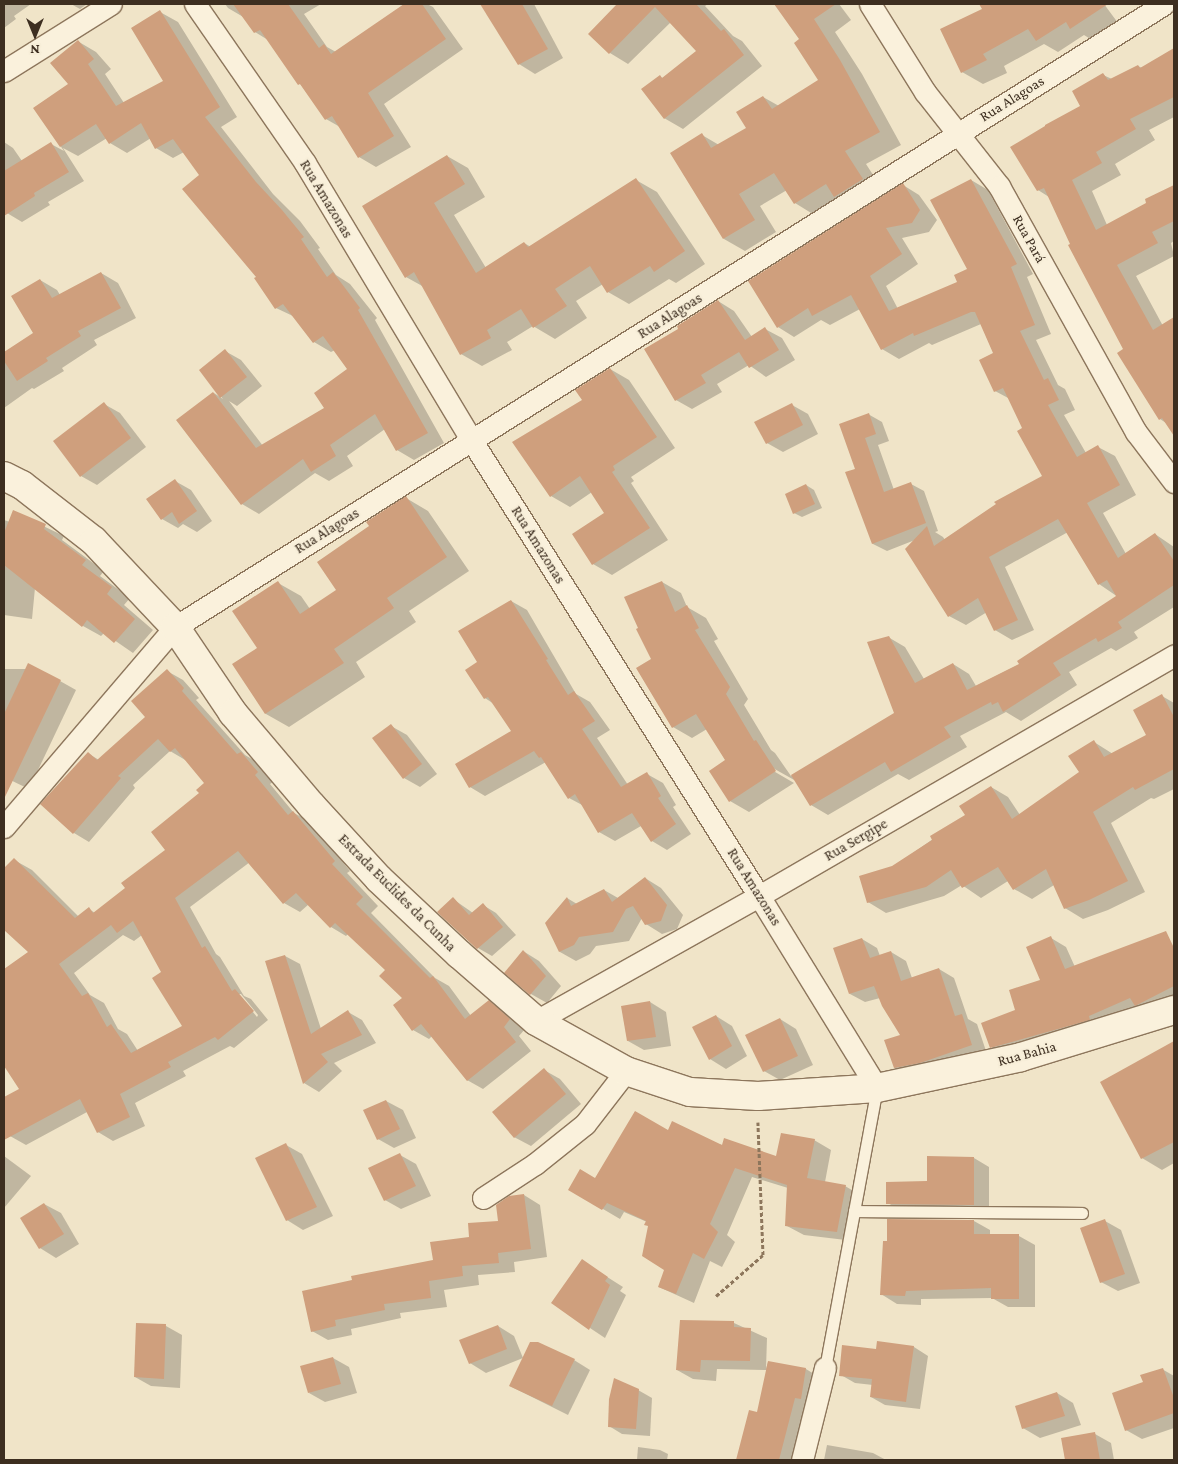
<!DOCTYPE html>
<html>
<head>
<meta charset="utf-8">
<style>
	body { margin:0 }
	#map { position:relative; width:1178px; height:1464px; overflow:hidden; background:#f0e4c8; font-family:"Crimson Pro",serif }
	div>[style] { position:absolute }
	.shadow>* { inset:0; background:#0003 }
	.building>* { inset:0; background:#cf9f7d }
	.path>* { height:3px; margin-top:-1.5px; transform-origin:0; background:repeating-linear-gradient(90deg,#8d765c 0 4px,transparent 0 6.5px) }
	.roads { filter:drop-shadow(1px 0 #8d765c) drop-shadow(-1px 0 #8d765c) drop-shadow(0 1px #8d765c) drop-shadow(0 -1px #8d765c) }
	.lane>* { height:11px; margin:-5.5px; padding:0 5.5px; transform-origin:5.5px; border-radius:5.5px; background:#faf1dc }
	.street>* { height:21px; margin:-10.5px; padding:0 10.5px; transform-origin:10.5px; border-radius:10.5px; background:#faf1dc }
	.secondary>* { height:28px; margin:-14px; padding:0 14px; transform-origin:14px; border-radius:14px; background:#faf1dc }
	span { translate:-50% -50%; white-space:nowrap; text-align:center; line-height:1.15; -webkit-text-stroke:4px #f7eed8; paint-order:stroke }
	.street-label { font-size:15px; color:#3d2e20 }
	.frame { position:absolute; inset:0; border:5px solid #3d2e20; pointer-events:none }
	.north { position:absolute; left:10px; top:10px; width:50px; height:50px; -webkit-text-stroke:4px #f7eed8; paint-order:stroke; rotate:180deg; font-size:14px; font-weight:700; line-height:20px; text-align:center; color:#3d2e20 }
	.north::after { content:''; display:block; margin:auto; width:18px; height:22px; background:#3d2e20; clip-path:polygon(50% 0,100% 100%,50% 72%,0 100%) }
</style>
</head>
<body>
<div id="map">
	<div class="shadow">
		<i style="clip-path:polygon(4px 4px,31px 4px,14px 16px,16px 19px,4px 28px)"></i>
		<i style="clip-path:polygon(71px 4px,87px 4px,80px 9px)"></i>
		<i style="clip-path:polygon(225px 4px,321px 4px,304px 14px,327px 47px,336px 52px,407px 4px,427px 4px,433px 7px,463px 49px,384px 104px,411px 147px,376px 167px,359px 157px,340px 127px,326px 119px,268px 40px,255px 32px,245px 18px,228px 8px)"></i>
		<i style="clip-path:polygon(482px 4px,534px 4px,563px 58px,535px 74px,519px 64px)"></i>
		<i style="clip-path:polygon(619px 4px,708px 4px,705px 6px,733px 36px,742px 41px,762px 66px,683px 129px,664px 118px,660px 77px,663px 78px,698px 51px,671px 22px,628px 64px,610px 53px,589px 34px)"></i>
		<i style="clip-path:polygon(776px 4px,839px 4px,851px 20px,835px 32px,862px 74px,901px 145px,866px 164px,884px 192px,816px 216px,795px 203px,787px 190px,760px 206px,776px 232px,745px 251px,724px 239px,702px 135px,719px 145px,748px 129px,763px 97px,779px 106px,820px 80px,801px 39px)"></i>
		<i style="clip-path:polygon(980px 4px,1104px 4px,1118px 23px,1092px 40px,1084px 35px,1058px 52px,1044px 44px,1004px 66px,1007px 73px,983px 84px,962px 72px,984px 10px)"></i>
		<i style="clip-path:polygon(160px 12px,178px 22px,237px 117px,221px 127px,273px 194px,300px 221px,320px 248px,318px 249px,336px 275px,350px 284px,377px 318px,375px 320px,444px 443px,414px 460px,397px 450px,385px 429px,347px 456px,353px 466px,329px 481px,315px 473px,259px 514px,242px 504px,214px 393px,223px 399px,200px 370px,225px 351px,241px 360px,262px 386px,237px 406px,229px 401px,263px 446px,326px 408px,348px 370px,335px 350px,331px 352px,314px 342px,295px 317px,276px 308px,201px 175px,184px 152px,173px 158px,156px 148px,151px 138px,127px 153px,110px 143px,107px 138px,78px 156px,63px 148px,84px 181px,48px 202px,50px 205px,22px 222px,7px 213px,4px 208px,4px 142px,13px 148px,22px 161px,51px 144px,64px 151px,34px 108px,70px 84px,79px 42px,96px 52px,111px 69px,105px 74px,124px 103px,165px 81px)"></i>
		<i style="clip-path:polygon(1174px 49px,1174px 117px,1149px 130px,1155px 140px,1115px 164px,1121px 175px,1092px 191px,1107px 225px,1148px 203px,1146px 200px,1174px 186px,1174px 241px,1171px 243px,1174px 256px,1136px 276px,1163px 326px,1174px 319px,1174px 434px,1166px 423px,1160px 419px,1049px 197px,1038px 190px,1082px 106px,1103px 75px,1112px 79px,1138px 66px,1142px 68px)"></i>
		<i style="clip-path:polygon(447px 156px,468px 168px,485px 197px,454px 215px,486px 268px,524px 243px,531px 247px,636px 180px,657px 192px,705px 264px,676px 283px,669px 279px,629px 304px,608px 292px,603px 284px,576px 301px,587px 318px,555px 339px,533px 326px,507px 342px,512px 350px,482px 366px,461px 354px,424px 287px,406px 277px)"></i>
		<i style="clip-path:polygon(971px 180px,988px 190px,1033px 274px,1027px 277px,1051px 334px,1036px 340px,1058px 385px,1065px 389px,1075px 410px,1064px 415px,1086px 453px,1098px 447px,1115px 456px,1136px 495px,1103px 513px,1126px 554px,1155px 534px,1174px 547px,1174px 607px,1134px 632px,1138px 638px,1116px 651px,1111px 648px,1069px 672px,1077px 685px,1021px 721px,1006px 712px,960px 736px,967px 747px,909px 780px,898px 774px,828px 815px,811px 805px,796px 781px,771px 767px,770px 769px,794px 783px,749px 812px,730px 801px,726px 761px,707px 729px,692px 738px,673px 727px,653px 659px,662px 582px,681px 593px,687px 607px,706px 618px,718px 639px,714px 641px,748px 699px,744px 705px,771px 750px,775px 753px,791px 776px,895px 714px,888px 637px,905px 647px,924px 679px,953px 664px,969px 674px,976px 686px,1020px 664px,1118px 597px,1099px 584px,1068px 532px,1005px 567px,1034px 630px,1012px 640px,995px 630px,987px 612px,966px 625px,949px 616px,915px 540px,887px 551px,873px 544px,847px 473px,856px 469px,868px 414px,882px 422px,889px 441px,878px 445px,894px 490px,911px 484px,924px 491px,938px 531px,935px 532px,943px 537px,945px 540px,1044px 476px,1010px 399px,995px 391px,994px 354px,981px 324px,932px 345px,929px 343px,899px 359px,882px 349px,860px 309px,830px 325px,821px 320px,794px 337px,778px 327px,903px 185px,919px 195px,937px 220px,929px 232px,902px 238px,918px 264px,886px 286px,898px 309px,959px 283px,969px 270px)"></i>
		<i style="clip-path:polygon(101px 273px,118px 283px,136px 318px,94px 340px,97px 345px,62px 368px,64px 371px,34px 389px,32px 388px,4px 408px,4px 355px,35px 333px,40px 280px,57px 290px,60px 295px)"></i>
		<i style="clip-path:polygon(718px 301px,734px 311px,752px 337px,765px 329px,782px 338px,795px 360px,766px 377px,749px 365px,717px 384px,722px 392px,692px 409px,676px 400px,680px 329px)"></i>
		<i style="clip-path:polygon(610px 369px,629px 380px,675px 448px,631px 477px,634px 481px,631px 483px,668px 540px,612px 575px,593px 564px,574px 534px,605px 513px,592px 492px,570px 507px,551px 496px,583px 400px)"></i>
		<i style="clip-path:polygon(104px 404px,120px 413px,146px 447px,97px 485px,81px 476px)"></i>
		<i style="clip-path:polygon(792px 405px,808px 414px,818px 434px,783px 452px,767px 443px)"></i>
		<i style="clip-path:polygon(175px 481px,191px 490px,212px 521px,197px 532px,183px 524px,178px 528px,162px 519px)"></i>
		<i style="clip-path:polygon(806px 485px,814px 490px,822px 508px,802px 517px,794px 513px)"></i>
		<i style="clip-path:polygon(406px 498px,428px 511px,469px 571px,409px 611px,416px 622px,356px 662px,365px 677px,289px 727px,266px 714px,234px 665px,258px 648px,278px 583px,301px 596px,310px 609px,338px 591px,371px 527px)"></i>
		<i style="clip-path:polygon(14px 512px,64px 536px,62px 540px,104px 571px,100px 576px,130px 598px,124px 605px,153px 630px,133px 653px,104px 633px,101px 636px,83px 626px,35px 588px,32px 619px,4px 615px,4px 520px,10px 522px)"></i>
		<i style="clip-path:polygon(511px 601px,527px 610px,576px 694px,590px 702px,610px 730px,597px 738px,628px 785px,647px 774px,663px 783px,676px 805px,673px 807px,691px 834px,667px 850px,652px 841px,641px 826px,615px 841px,599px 832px,584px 806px,569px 798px,546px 762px,485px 796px,470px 787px,513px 732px,494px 704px,485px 698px,479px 662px)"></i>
		<i style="clip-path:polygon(4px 669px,27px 669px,60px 681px,76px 690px,29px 789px,4px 777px)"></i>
		<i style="clip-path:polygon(evenodd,167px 671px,183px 680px,199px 698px,196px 700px,245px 755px,257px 762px,273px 782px,270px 784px,294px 813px,309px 821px,350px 871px,347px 873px,378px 906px,371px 913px,435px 978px,449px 986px,471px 1016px,489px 1002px,504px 1011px,525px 1029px,519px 1036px,531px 1051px,483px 1089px,467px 1080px,432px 1036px,429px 1039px,413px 1030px,404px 999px,387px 970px,348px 934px,346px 936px,331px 927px,309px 904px,300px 912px,284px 903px,250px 862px,190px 907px,216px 954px,220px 957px,244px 996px,251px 999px,268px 1020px,234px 1048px,230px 1046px,183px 1071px,186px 1076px,135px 1103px,145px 1126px,113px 1141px,98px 1132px,87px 1112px,26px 1145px,10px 1136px,4px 1127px,4px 1099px,21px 1090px,4px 1063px,4px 971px,30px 952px,4px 928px,4px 874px,16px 861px,32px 870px,79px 917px,89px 909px,95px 913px,127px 888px,167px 850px,206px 783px,187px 761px,170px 751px,133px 785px,135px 788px,89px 842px,74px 833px,42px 804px,89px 754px,99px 760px,147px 717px,167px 671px,123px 935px,134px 941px,142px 935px,163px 973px,183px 1027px,138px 1051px,127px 1034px,118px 1029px,104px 1003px,90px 995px,74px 973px,123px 935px,167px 671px,238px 994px,241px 994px,258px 1015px,257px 1017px,238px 994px)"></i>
		<i style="clip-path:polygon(1162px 696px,1174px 703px,1174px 789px,1154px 799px,1151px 798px,1111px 823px,1145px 892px,1108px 910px,1083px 919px,1065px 908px,1054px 885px,1032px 899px,1014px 889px,1008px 881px,981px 898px,962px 885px,944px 896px,886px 913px,868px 902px,893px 867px,966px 816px,991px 787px,1008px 797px,1020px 815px,1080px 773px,1094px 742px,1113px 754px,1148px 735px)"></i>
		<i style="clip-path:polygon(391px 726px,407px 735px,437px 774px,420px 787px,404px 778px)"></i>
		<i style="clip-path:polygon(645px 878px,661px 888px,683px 915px,677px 929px,662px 934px,646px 924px,642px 918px,629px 941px,596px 946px,590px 954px,576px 961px,560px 952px,547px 923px,567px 898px,577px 904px,604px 890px,618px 898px)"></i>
		<i style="clip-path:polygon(453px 899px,473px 913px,483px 905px,496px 913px,516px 935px,492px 956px,478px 948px)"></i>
		<i style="clip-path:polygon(1051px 938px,1066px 947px,1075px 967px,1173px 947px,1174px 1001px,1007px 1056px,991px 1047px,1041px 981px)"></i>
		<i style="clip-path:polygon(862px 939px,877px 948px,880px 956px,891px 952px,906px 961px,912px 978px,939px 969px,954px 978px,968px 1019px,977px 1024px,987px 1054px,911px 1077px,895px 1068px,902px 1035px,880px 998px,865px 1002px,850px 994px)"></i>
		<i style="clip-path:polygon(523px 951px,539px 961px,561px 986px,547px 1003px,531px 994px,506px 972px)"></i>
		<i style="clip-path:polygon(285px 956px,300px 964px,321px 1029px,348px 1012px,362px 1020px,376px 1043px,334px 1063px,342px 1071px,319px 1092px,304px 1083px,266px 962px)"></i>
		<i style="clip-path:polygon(650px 1002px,666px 1012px,671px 1046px,644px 1050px,628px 1041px)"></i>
		<i style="clip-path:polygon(716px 1016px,732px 1026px,747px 1056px,726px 1069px,710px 1059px)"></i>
		<i style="clip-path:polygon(780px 1019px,796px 1029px,813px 1065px,780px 1080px,764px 1071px)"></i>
		<i style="clip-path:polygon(1169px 1046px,1174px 1049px,1174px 1163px,1162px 1170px,1142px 1158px)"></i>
		<i style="clip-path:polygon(544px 1070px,560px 1079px,581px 1104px,531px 1146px,514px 1137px)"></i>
		<i style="clip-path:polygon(386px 1101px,403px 1110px,416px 1138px,394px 1148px,378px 1139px)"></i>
		<i style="clip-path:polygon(668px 1132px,777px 1158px,814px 1140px,831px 1150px,825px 1182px,845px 1186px,862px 1196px,854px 1241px,804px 1235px,787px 1226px,788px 1188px,752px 1177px,727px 1235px,735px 1242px,722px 1267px,710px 1261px,694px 1303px,659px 1287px,666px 1269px,647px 1222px,624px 1212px,620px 1219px,569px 1189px,595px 1180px)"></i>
		<i style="clip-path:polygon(286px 1145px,302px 1154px,333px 1216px,303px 1230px,287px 1220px)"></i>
		<i style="clip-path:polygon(400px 1155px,416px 1164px,431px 1196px,401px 1209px,385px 1200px)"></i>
		<i style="clip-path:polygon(4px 1156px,31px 1176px,4px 1208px)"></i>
		<i style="clip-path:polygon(928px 1158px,974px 1158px,989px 1167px,989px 1213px,903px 1212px,888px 1203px,928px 1182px)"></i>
		<i style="clip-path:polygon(524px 1195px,540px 1205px,547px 1257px,514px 1262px,515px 1272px,478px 1275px,479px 1285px,444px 1290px,447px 1307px,400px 1313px,401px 1318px,351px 1329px,352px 1335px,328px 1340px,312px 1331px,500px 1222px,509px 1197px)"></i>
		<i style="clip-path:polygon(44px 1204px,61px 1213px,79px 1244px,56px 1258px,40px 1248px)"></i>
		<i style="clip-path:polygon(974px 1221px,990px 1230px,990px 1235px,1019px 1236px,1035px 1245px,1035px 1307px,1008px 1307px,992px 1298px,921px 1299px,921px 1305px,897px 1304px,881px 1294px)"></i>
		<i style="clip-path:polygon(1105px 1221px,1121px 1230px,1140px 1283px,1118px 1291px,1101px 1282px)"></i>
		<i style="clip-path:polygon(582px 1261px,623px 1287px,620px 1291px,626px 1295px,605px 1338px,590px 1328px)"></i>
		<i style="clip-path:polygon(734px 1323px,767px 1338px,766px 1369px,768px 1362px,806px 1369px,822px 1379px,798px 1460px,737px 1460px,750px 1412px,758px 1414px,767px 1370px,717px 1369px,716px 1381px,693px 1379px,677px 1370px)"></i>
		<i style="clip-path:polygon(138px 1324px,166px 1326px,182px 1335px,180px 1388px,151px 1386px,135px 1377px)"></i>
		<i style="clip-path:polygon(498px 1326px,514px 1336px,523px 1358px,486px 1373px,470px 1363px)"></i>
		<i style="clip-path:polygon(878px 1343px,914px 1347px,928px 1356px,920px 1409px,885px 1405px,871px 1397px,873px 1385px,855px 1383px,841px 1375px,877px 1350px)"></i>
		<i style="clip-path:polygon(333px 1358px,349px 1367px,357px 1393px,325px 1402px,309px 1393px)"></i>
		<i style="clip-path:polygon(574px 1360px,590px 1370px,568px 1415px,510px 1386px)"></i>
		<i style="clip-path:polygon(1162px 1369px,1174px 1376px,1174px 1428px,1142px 1439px,1126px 1430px,1144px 1383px)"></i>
		<i style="clip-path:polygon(638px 1390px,652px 1398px,650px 1436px,622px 1434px,609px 1426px)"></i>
		<i style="clip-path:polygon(1057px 1393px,1073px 1403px,1081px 1425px,1040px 1438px,1023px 1428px)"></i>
		<i style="clip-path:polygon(1095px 1434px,1111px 1443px,1114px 1460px,1066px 1460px,1063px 1439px)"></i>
		<i style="clip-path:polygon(827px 1445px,873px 1453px,886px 1460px,824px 1460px)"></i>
		<i style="clip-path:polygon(638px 1447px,660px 1450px,668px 1454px,667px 1460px,637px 1460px)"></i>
	</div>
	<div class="building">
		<i style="clip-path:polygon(233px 4px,288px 4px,319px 48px,324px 44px,331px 54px,404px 4px,422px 4px,446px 39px,368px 93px,394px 136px,358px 158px,332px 116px,325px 120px,300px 84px,298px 85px,260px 30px,254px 33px)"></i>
		<i style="clip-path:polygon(480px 4px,522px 4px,548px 49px,518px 65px)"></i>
		<i style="clip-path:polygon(617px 4px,696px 4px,721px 31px,724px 29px,744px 55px,664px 119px,641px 89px,660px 75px,662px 78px,696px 51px,655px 7px,609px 54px,588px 34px)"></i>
		<i style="clip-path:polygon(774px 4px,836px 4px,814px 19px,840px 60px,880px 132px,845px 151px,863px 179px,834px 197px,826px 184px,794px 204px,774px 173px,739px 194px,755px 220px,723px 239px,670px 153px,702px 133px,711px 148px,746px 128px,736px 112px,763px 96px,772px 109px,818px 80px,794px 43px,799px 39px)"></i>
		<i style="clip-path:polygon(979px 4px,1108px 4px,1070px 29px,1066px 22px,1036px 41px,1028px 29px,983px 54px,987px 60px,961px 73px,940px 29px,982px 9px)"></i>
		<i style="clip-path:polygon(160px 10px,220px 107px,205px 117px,256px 182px,282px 210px,304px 237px,301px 239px,327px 277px,333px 272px,360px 308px,358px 310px,428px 433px,396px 451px,375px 414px,330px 445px,336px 456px,311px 472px,303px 459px,241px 505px,176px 420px,213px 392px,256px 448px,324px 408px,314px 393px,347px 369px,323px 336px,313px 343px,283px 304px,275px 309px,254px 278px,256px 277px,182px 189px,199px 175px,173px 139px,155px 149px,141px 123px,109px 144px,96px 124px,60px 147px,33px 108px,68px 84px,50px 63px,78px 40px,94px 59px,88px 64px,116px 106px,163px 81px,131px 28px)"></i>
		<i style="clip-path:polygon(1174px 48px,1174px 97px,1130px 119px,1136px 129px,1096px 152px,1102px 163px,1072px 180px,1096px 230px,1146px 203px,1145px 199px,1174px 185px,1174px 221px,1152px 232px,1158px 243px,1117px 265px,1153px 330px,1174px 317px,1174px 436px,1162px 418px,1159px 420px,1117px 353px,1123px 349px,1068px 245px,1070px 244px,1044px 188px,1037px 191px,1010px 147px,1045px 126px,1045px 125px,1080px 106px,1072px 91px,1103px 73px,1108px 80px,1138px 65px,1140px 68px)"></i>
		<i style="clip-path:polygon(51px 142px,69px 172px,34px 193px,35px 196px,4px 216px,4px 171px)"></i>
		<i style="clip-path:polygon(447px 155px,465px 184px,434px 203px,476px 273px,524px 242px,528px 247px,636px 178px,685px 251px,654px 272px,650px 266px,607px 293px,590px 266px,555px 289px,567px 306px,533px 328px,521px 309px,487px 330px,491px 338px,460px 355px,414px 272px,405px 278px,362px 206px)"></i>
		<i style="clip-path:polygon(971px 179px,1017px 264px,1011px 267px,1035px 325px,1020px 331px,1044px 380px,1048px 378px,1059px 400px,1048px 405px,1077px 457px,1098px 445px,1120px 485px,1087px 503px,1118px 558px,1155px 533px,1174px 561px,1174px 585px,1118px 622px,1122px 628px,1098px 642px,1096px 638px,1053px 663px,1061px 675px,1003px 712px,998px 702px,992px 705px,991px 702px,944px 727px,951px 737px,891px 772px,885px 762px,810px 806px,791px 775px,894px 713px,867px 642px,889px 636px,915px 683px,953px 663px,967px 690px,1019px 664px,1017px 661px,1116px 596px,1107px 580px,1098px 585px,1058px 519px,989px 557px,1018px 620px,994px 631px,978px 598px,948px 617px,905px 549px,927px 526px,934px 546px,996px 504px,994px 502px,1042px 476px,1017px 431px,1022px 428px,1003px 388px,994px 392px,979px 360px,993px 353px,975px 312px,971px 312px,914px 336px,913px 333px,881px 350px,851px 295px,812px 316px,808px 308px,777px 328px,748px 281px,903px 183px,920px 210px,912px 223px,886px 228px,902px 254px,870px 276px,889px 311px,957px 282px,954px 275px,967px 269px,930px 200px)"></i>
		<i style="clip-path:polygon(101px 272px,121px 308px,78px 331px,81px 336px,46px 358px,48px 361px,17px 381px,4px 361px,4px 352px,33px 333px,11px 296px,40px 279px,52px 298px)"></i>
		<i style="clip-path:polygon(718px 300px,745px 340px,765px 327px,779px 350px,749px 368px,739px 352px,701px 375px,706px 383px,675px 401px,644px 349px,678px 329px,677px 326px)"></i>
		<i style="clip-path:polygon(225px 349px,247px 377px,220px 398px,199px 370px)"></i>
		<i style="clip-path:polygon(610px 368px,657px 437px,613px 466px,615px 470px,612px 472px,650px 528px,592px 565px,572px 534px,604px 513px,580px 476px,550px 497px,512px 442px,582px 400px,575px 390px)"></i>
		<i style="clip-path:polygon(104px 402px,131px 438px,80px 477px,53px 441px)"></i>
		<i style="clip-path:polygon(792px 403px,803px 425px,766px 444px,754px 422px)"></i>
		<i style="clip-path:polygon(869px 413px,876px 434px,865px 438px,884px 492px,911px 482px,926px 523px,872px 544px,845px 472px,855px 469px,839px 424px)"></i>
		<i style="clip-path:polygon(175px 479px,197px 511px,179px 524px,172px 512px,161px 520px,146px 499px)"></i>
		<i style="clip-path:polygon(806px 484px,815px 504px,793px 514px,785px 494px)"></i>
		<i style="clip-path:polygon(406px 496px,447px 557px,387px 598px,394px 608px,334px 649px,344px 663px,265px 714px,232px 664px,257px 648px,232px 611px,278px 581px,300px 614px,336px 590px,317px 562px,369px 526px,366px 522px)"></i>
		<i style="clip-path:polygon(13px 510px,46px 524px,44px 529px,86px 560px,82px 565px,112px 587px,107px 594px,135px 619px,114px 643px,87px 620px,82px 627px,4px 565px,4px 533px)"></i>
		<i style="clip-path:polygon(662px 581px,675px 612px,687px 605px,699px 628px,695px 630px,730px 687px,726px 694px,754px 741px,756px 740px,776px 771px,729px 802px,709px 771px,725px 760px,696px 714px,672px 728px,636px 668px,651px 659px,636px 629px,638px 628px,624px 597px)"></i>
		<i style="clip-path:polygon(511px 600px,548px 659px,546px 660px,568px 695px,574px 691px,595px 721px,582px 729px,621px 787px,647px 772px,661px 796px,658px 798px,676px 824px,651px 842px,632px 813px,598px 833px,575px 794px,568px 799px,541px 757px,539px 758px,534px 751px,469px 788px,455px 764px,511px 731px,488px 697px,484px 699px,465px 670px,477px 662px,458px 631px)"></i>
		<i style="clip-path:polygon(28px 663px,61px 680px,4px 799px,4px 714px)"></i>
		<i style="clip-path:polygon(evenodd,167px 669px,184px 688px,182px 691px,237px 754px,241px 752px,258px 772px,255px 775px,288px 815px,293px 811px,335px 861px,332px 864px,363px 897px,356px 904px,430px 978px,433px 976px,465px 1019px,489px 1000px,510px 1019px,504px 1027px,516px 1042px,467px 1081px,421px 1024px,412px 1031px,393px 1005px,402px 998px,379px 976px,385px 970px,335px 923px,330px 928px,296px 893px,283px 904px,238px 851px,175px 898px,202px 948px,205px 946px,232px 991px,235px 989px,254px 1011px,218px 1040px,215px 1037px,168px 1062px,171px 1067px,120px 1094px,130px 1117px,97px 1133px,80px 1099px,4px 1140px,4px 1097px,19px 1089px,4px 1066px,4px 969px,28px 952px,4px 930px,4px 868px,14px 858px,75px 918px,89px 907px,93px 913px,125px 888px,121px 883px,165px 850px,151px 832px,199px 793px,196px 790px,204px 783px,175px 748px,170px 752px,158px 739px,118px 776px,121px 778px,73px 834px,40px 804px,88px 752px,97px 760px,145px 717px,131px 701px,167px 669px,133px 921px,161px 972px,152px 978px,182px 1026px,131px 1053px,111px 1024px,107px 1027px,88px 993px,82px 996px,59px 964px,111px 925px,117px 933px,133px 921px)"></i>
		<i style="clip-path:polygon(1162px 694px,1174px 717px,1174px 769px,1135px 790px,1133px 787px,1093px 812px,1128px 881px,1089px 900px,1064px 909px,1046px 869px,1013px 890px,998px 867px,962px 888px,951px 870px,926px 887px,867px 903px,859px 876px,892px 866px,932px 840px,930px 836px,965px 815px,959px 806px,991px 786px,1012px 819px,1079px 772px,1068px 756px,1094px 740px,1104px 757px,1146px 735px,1133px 710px)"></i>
		<i style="clip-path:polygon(391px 724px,422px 764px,403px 779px,372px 738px)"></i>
		<i style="clip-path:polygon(645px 877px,667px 905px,661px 921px,645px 925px,633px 906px,626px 909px,613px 932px,579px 937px,574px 945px,559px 952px,545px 923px,567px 897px,571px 906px,604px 889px,612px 902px)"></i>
		<i style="clip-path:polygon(453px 897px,469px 915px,483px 903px,503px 927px,477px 949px,437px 912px)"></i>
		<i style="clip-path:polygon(1166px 931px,1174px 948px,1174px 986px,1135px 1006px,1130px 998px,1089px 1016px,1090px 1020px,990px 1048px,981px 1023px,1015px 1010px,1009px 990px,1040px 980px,1026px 947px,1051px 936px,1065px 969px)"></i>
		<i style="clip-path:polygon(862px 938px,870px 958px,891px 951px,901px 981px,939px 968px,955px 1016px,962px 1014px,972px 1045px,920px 1063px,894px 1068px,884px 1040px,900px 1035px,882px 1006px,874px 986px,849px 994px,833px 948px)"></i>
		<i style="clip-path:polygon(523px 950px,546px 976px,530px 995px,504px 973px)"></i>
		<i style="clip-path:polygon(285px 955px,311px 1034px,348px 1010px,362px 1035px,321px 1054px,328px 1062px,303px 1084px,265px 961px)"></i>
		<i style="clip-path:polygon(650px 1001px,656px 1037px,627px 1041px,621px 1006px)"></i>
		<i style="clip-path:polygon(716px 1015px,732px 1046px,709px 1060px,692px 1027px)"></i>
		<i style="clip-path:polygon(780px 1018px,798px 1056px,763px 1072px,745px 1035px)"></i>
		<i style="clip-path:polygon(1174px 1041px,1174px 1142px,1141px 1159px,1100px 1082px)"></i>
		<i style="clip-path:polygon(544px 1068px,566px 1094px,514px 1138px,492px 1112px)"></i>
		<i style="clip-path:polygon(386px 1100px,400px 1129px,377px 1140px,363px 1110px)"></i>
		<i style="clip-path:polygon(635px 1111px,668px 1130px,672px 1121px,722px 1145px,724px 1138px,776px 1156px,781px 1133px,815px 1139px,807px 1178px,846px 1185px,837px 1232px,785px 1226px,787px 1185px,735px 1168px,710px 1224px,718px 1232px,704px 1259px,693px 1253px,676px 1294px,658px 1287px,664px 1270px,642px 1256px,648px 1226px,644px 1225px,646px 1221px,607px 1203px,602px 1210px,568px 1190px,580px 1169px,595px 1178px)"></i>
		<i style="clip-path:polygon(286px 1143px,317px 1207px,286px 1221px,255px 1158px)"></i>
		<i style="clip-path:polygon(400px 1153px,416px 1186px,384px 1201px,368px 1168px)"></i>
		<i style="clip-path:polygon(927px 1156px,974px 1157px,974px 1205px,886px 1204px,886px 1182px,927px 1181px)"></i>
		<i style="clip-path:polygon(524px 1194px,531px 1249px,498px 1253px,499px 1263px,462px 1266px,463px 1276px,429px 1281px,431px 1298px,384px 1304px,385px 1310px,335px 1320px,336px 1326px,311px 1332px,302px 1291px,352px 1280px,351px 1276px,433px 1260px,430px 1242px,469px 1237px,468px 1223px,498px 1221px,496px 1205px,509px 1196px)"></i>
		<i style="clip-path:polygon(44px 1203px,64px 1234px,39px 1249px,20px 1218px)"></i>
		<i style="clip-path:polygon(887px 1219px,974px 1220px,974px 1234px,1019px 1234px,1019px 1299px,991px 1299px,991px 1288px,906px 1291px,905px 1296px,880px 1295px,883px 1241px,887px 1241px)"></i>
		<i style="clip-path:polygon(1105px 1219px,1125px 1274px,1100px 1283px,1080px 1228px)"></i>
		<i style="clip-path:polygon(582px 1259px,608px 1277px,605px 1281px,610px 1285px,589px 1330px,551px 1303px)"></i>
		<i style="clip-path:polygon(680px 1320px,734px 1321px,734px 1327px,751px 1328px,750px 1361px,701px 1360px,700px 1372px,676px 1370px)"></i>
		<i style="clip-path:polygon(136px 1323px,166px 1324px,164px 1379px,134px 1377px)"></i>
		<i style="clip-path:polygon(498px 1325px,507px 1349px,469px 1364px,459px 1340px)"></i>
		<i style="clip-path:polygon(877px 1341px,914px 1346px,906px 1402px,870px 1397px,872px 1379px,839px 1376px,842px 1345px,876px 1349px)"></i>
		<i style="clip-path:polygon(530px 1342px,538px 1342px,575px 1359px,552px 1406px,509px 1386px)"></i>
		<i style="clip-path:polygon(333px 1357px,341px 1384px,308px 1393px,300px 1366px)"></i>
		<i style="clip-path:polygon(768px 1361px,806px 1368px,801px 1399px,795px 1398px,779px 1460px,736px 1460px,749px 1410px,757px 1412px)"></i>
		<i style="clip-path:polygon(1163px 1368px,1174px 1398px,1174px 1413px,1125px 1431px,1112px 1393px,1143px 1382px,1140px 1375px)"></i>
		<i style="clip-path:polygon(614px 1378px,639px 1389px,636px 1429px,608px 1427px,609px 1399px)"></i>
		<i style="clip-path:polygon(1057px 1392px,1065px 1416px,1022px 1429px,1015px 1406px)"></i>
		<i style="clip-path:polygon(1095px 1432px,1100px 1460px,1065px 1460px,1061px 1438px)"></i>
	</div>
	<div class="path">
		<i style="left:716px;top:1296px;width:62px;rotate:-41.1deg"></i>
		<i style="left:763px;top:1255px;width:133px;rotate:-92.2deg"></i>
	</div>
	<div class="roads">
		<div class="lane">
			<i style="left:854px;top:1211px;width:228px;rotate:0.5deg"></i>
			<i style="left:825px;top:1368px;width:285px;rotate:-79.5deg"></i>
		</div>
		<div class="street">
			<i style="left:195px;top:4px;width:193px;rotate:55.3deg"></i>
			<i style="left:305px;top:163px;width:324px;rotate:59deg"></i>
			<i style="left:472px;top:441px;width:538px;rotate:57.76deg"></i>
			<i style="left:759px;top:896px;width:225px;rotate:58.4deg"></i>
			<i style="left:870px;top:4px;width:104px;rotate:58deg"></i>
			<i style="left:925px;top:92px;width:120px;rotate:51.8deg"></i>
			<i style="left:999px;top:186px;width:282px;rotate:60.9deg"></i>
			<i style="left:1136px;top:432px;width:63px;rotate:52.8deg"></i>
			<i style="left:4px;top:71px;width:126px;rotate:-32.1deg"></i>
			<i style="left:4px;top:827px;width:263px;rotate:-49.5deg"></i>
			<i style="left:175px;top:627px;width:1169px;rotate:-32.21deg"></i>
			<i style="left:536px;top:1021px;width:256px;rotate:-29.3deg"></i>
			<i style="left:759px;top:896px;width:480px;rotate:-30.1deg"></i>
			<i style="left:483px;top:1198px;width:62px;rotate:-33.2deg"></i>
			<i style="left:535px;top:1164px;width:64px;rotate:-38.7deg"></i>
			<i style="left:585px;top:1124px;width:67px;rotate:-52.3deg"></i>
			<i style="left:802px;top:1460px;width:95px;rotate:-76deg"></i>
		</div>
		<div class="secondary">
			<i style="left:4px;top:476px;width:20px;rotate:27deg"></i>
			<i style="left:22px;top:485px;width:91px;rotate:37.9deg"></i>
			<i style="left:94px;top:541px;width:118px;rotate:46.7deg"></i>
			<i style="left:175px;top:627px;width:104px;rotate:56deg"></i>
			<i style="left:233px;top:713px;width:121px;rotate:49.7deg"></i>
			<i style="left:311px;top:805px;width:100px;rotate:47.4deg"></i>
			<i style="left:379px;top:879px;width:110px;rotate:43.2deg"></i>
			<i style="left:459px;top:954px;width:102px;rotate:41deg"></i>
			<i style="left:536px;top:1021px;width:103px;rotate:29.1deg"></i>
			<i style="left:626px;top:1071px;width:67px;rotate:18.2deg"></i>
			<i style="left:690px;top:1092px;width:68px;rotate:3.4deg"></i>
			<i style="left:758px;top:1096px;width:119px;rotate:-3.8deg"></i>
			<i style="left:877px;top:1088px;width:147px;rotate:-12.1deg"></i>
			<i style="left:1021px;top:1057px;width:160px;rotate:-17.1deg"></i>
		</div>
	</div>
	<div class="street-label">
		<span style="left:1012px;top:99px;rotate:-32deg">Rua Alagoas</span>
		<span style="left:326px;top:199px;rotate:59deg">Rua Amazonas</span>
		<span style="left:1029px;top:239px;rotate:61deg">Rua Pará</span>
		<span style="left:670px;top:316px;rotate:-32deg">Rua Alagoas</span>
		<span style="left:327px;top:531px;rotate:-32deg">Rua Alagoas</span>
		<span style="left:538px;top:545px;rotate:58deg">Rua Amazonas</span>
		<span style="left:856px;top:840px;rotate:-30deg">Rua Sergipe</span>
		<span style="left:754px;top:887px;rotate:58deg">Rua Amazonas</span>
		<span style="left:397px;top:893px;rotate:45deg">Estrada Euclides da Cunha</span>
		<span style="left:1027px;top:1054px;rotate:-15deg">Rua Bahia</span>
	</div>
	<div class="frame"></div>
	<div class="north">N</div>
</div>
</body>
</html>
